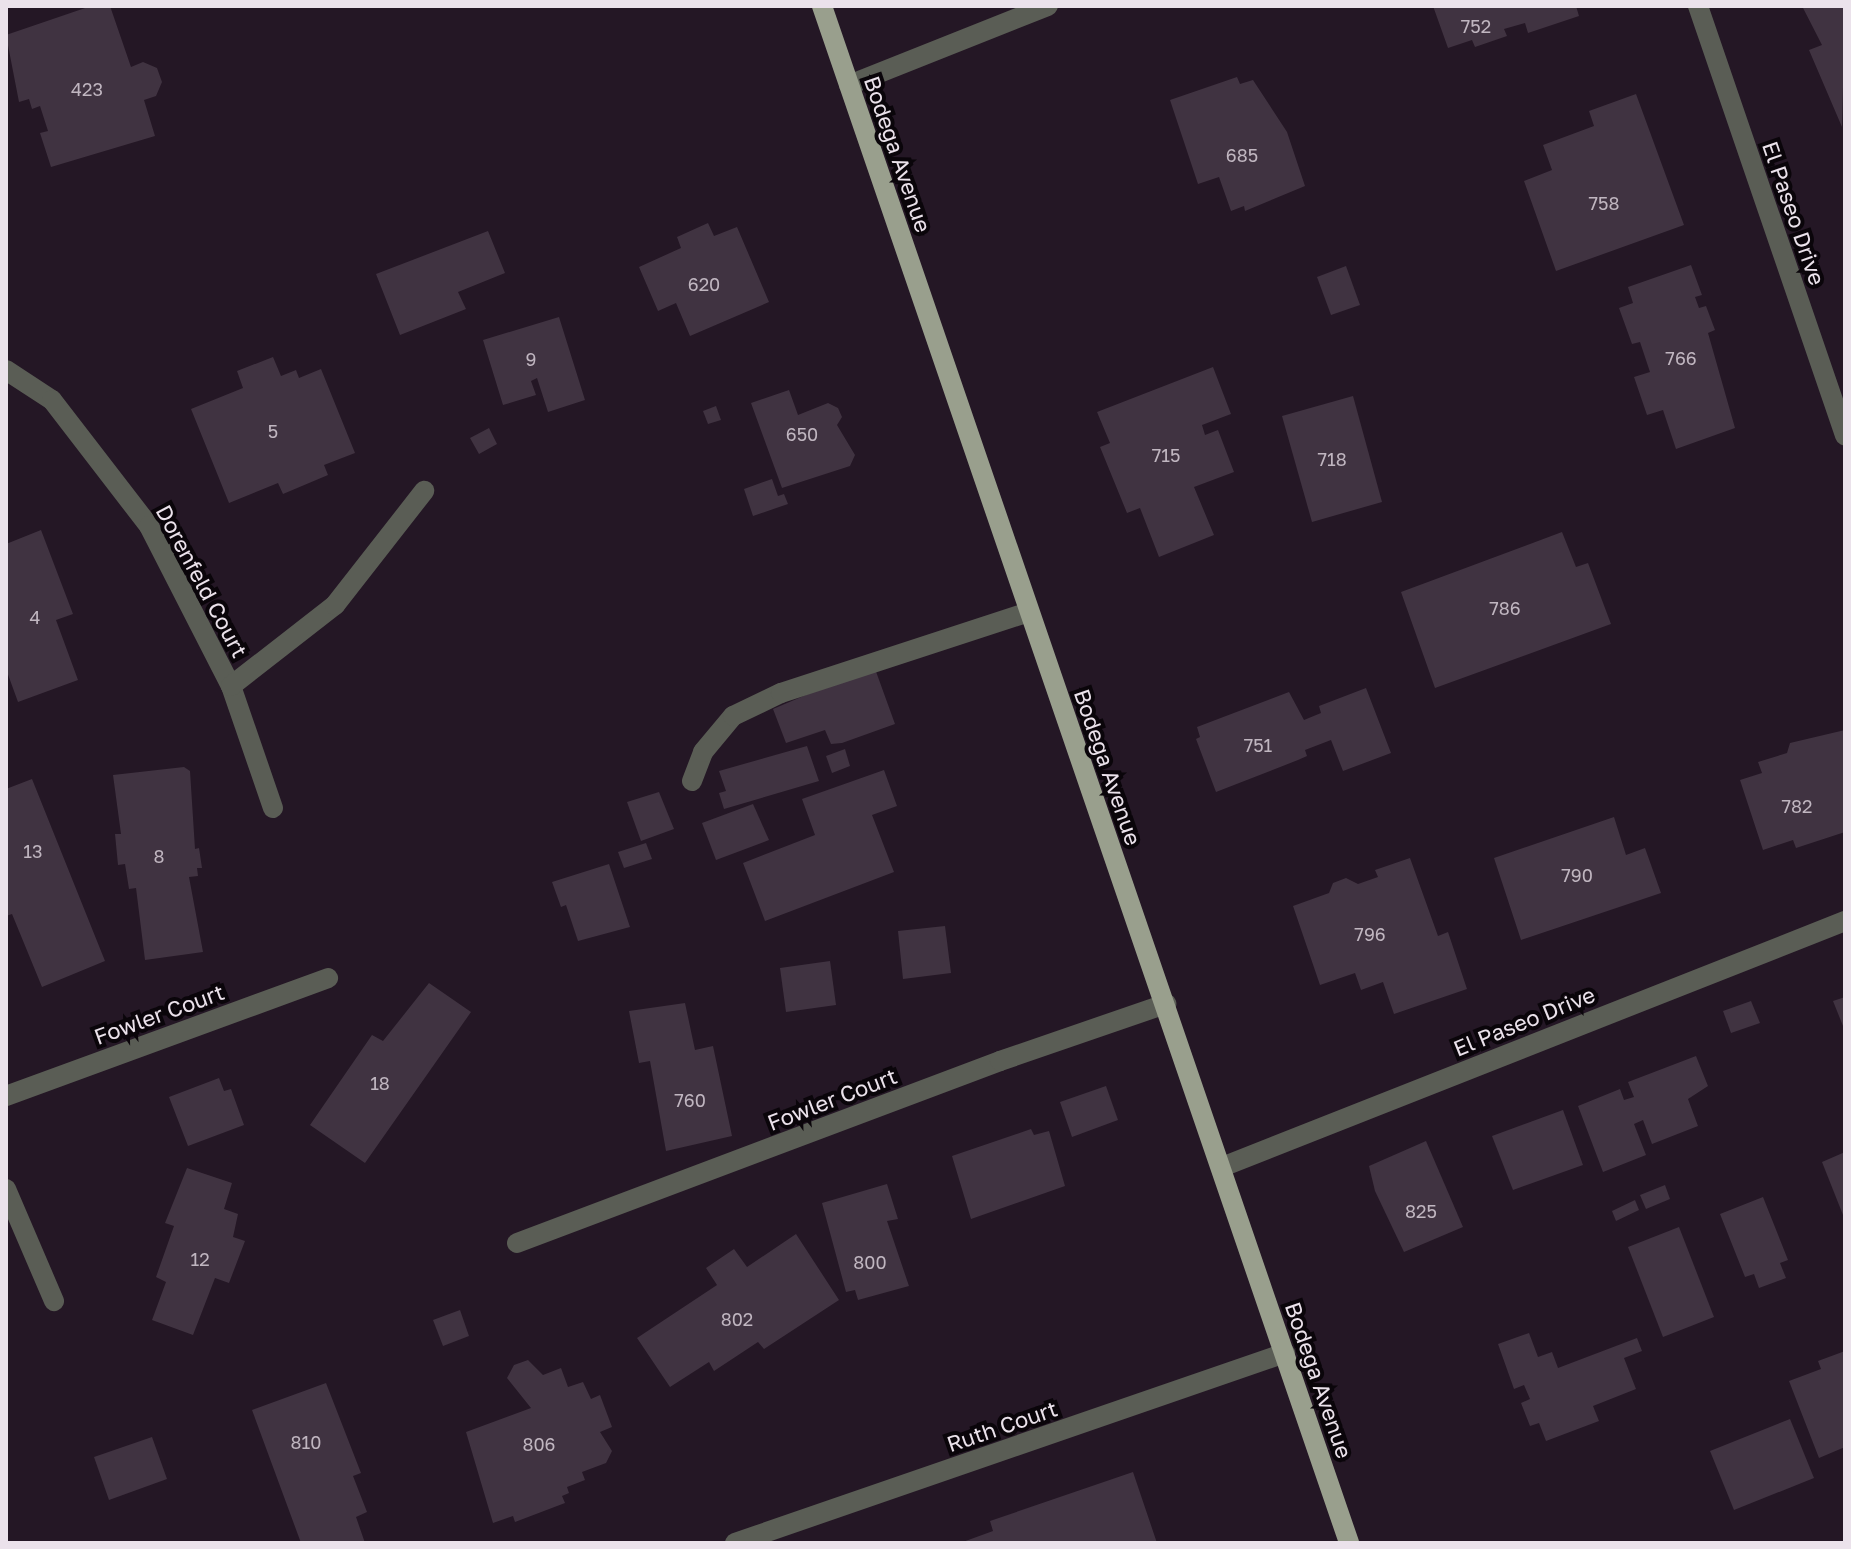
<!DOCTYPE html>
<html>
<head>
<meta charset="utf-8">
<style>
	body { margin:0 }
	#map { position:relative; width:1851px; height:1549px; overflow:hidden; background:#241725; font-family:"Golos Text",sans-serif }
	div>[style] { position:absolute }
	.building>* { inset:0; background:#403341 }
	.minor>* { height:20px; margin:-10px; padding:0 10px; transform-origin:10px; border-radius:10px; background:#5a5d55 }
	.major>* { height:20px; margin:-10px; padding:0 10px; transform-origin:10px; border-radius:10px; background:#999f8d }
	span { translate:-50% -50%; white-space:nowrap; text-align:center; line-height:1.15; -webkit-text-stroke:8px #0a050a; paint-order:stroke }
	.number-label { font-size:18px; color:#c0b6c0 }
	.number-label span { -webkit-text-stroke-width:0 }
	.street-label { font-size:22px; color:#ebe2eb }
	.frame { position:absolute; inset:0; border:8px solid #ebe2eb; pointer-events:none }
</style>
</head>
<body>
<div id="map">
	<div class="building">
		<i style="clip-path:polygon(91px 6px,110px 6px,131px 67px,143px 62px,157px 68px,162px 82px,156px 96px,144px 100px,155px 136px,51px 167px,40px 133px,48px 131px,40px 106px,32px 109px,29px 99px,19px 102px,6px 35px)"></i>
		<i style="clip-path:polygon(1433px 6px,1576px 6px,1579px 16px,1528px 33px,1525px 23px,1504px 29px,1507px 36px,1475px 47px,1472px 40px,1448px 48px)"></i>
		<i style="clip-path:polygon(1802px 6px,1845px 6px,1842px 127px,1809px 50px,1822px 45px)"></i>
		<i style="clip-path:polygon(1237px 77px,1240px 84px,1253px 80px,1287px 132px,1305px 186px,1245px 211px,1244px 206px,1231px 211px,1219px 177px,1198px 184px,1170px 100px)"></i>
		<i style="clip-path:polygon(1636px 94px,1684px 225px,1556px 271px,1524px 181px,1552px 170px,1543px 145px,1594px 126px,1589px 111px)"></i>
		<i style="clip-path:polygon(708px 223px,714px 236px,737px 227px,769px 302px,690px 336px,676px 303px,658px 311px,639px 267px,681px 248px,677px 237px)"></i>
		<i style="clip-path:polygon(488px 231px,505px 273px,458px 292px,466px 309px,400px 335px,376px 274px)"></i>
		<i style="clip-path:polygon(1691px 265px,1702px 295px,1695px 297px,1699px 308px,1706px 306px,1715px 330px,1708px 333px,1735px 428px,1676px 449px,1663px 410px,1647px 415px,1634px 377px,1650px 372px,1640px 342px,1632px 344px,1619px 308px,1633px 303px,1628px 287px)"></i>
		<i style="clip-path:polygon(1346px 266px,1360px 305px,1331px 315px,1317px 277px)"></i>
		<i style="clip-path:polygon(559px 317px,585px 400px,548px 412px,537px 378px,531px 381px,536px 395px,503px 405px,483px 340px)"></i>
		<i style="clip-path:polygon(273px 357px,281px 376px,296px 370px,299px 378px,321px 369px,355px 453px,324px 465px,328px 475px,283px 494px,278px 483px,229px 503px,191px 409px,243px 388px,237px 371px)"></i>
		<i style="clip-path:polygon(1213px 367px,1231px 414px,1202px 425px,1205px 435px,1218px 430px,1234px 472px,1194px 487px,1214px 535px,1159px 557px,1140px 508px,1127px 513px,1100px 447px,1110px 443px,1097px 412px)"></i>
		<i style="clip-path:polygon(789px 390px,798px 415px,828px 403px,838px 408px,842px 417px,837px 425px,855px 455px,850px 466px,782px 488px,751px 403px)"></i>
		<i style="clip-path:polygon(1353px 396px,1382px 502px,1312px 522px,1282px 416px)"></i>
		<i style="clip-path:polygon(716px 406px,721px 420px,708px 424px,703px 411px)"></i>
		<i style="clip-path:polygon(489px 428px,497px 444px,479px 454px,470px 438px)"></i>
		<i style="clip-path:polygon(772px 479px,778px 496px,784px 494px,788px 504px,753px 516px,744px 489px)"></i>
		<i style="clip-path:polygon(41px 530px,73px 614px,56px 620px,78px 680px,18px 702px,6px 669px,6px 544px)"></i>
		<i style="clip-path:polygon(1562px 532px,1576px 567px,1588px 563px,1611px 624px,1435px 688px,1401px 592px)"></i>
		<i style="clip-path:polygon(874px 666px,895px 724px,842px 743px,831px 744px,825px 730px,786px 743px,773px 709px)"></i>
		<i style="clip-path:polygon(1366px 688px,1391px 753px,1343px 771px,1331px 740px,1305px 750px,1307px 756px,1298px 760px,1216px 792px,1196px 739px,1200px 737px,1197px 727px,1289px 692px,1304px 720px,1321px 713px,1319px 706px)"></i>
		<i style="clip-path:polygon(1845px 730px,1845px 832px,1796px 848px,1793px 840px,1763px 850px,1740px 780px,1762px 773px,1758px 762px,1787px 753px,1790px 743px)"></i>
		<i style="clip-path:polygon(807px 746px,819px 781px,724px 809px,719px 793px,726px 791px,719px 771px)"></i>
		<i style="clip-path:polygon(845px 749px,850px 766px,832px 773px,826px 756px)"></i>
		<i style="clip-path:polygon(184px 767px,190px 771px,195px 849px,199px 848px,202px 868px,197px 868px,198px 876px,189px 877px,203px 952px,145px 960px,136px 888px,129px 889px,125px 864px,118px 865px,115px 834px,121px 834px,113px 775px)"></i>
		<i style="clip-path:polygon(884px 770px,897px 806px,872px 815px,894px 872px,765px 921px,743px 863px,815px 835px,802px 799px)"></i>
		<i style="clip-path:polygon(32px 779px,105px 961px,42px 987px,12px 914px,6px 916px,6px 789px)"></i>
		<i style="clip-path:polygon(659px 792px,674px 829px,641px 841px,627px 802px)"></i>
		<i style="clip-path:polygon(753px 804px,769px 840px,716px 860px,702px 823px)"></i>
		<i style="clip-path:polygon(1614px 817px,1626px 855px,1645px 848px,1661px 893px,1521px 940px,1494px 858px)"></i>
		<i style="clip-path:polygon(646px 843px,652px 859px,624px 868px,618px 852px)"></i>
		<i style="clip-path:polygon(1410px 858px,1438px 936px,1448px 932px,1467px 989px,1394px 1014px,1383px 982px,1361px 990px,1355px 973px,1320px 985px,1293px 906px,1329px 893px,1333px 883px,1346px 878px,1358px 884px,1378px 877px,1375px 870px)"></i>
		<i style="clip-path:polygon(609px 864px,630px 927px,578px 941px,566px 905px,561px 907px,552px 882px)"></i>
		<i style="clip-path:polygon(945px 926px,951px 973px,903px 979px,898px 931px)"></i>
		<i style="clip-path:polygon(830px 961px,836px 1005px,786px 1012px,780px 968px)"></i>
		<i style="clip-path:polygon(429px 983px,471px 1012px,365px 1163px,310px 1125px,372px 1035px,383px 1041px)"></i>
		<i style="clip-path:polygon(1845px 997px,1845px 1031px,1833px 1001px)"></i>
		<i style="clip-path:polygon(1751px 1001px,1760px 1023px,1731px 1033px,1723px 1011px)"></i>
		<i style="clip-path:polygon(685px 1003px,695px 1050px,713px 1046px,732px 1136px,666px 1151px,650px 1061px,639px 1063px,629px 1011px)"></i>
		<i style="clip-path:polygon(1696px 1056px,1708px 1086px,1688px 1099px,1698px 1126px,1652px 1144px,1643px 1120px,1634px 1124px,1646px 1155px,1603px 1172px,1578px 1106px,1620px 1089px,1624px 1100px,1634px 1097px,1628px 1082px)"></i>
		<i style="clip-path:polygon(219px 1078px,224px 1091px,231px 1089px,244px 1125px,188px 1146px,169px 1097px)"></i>
		<i style="clip-path:polygon(1106px 1086px,1118px 1120px,1072px 1137px,1060px 1102px)"></i>
		<i style="clip-path:polygon(1563px 1110px,1583px 1165px,1513px 1190px,1492px 1136px)"></i>
		<i style="clip-path:polygon(1031px 1129px,1034px 1135px,1049px 1131px,1065px 1186px,971px 1219px,952px 1156px)"></i>
		<i style="clip-path:polygon(1426px 1141px,1463px 1227px,1404px 1252px,1375px 1191px,1369px 1166px)"></i>
		<i style="clip-path:polygon(1845px 1152px,1845px 1220px,1822px 1162px)"></i>
		<i style="clip-path:polygon(187px 1168px,232px 1183px,224px 1209px,238px 1214px,233px 1237px,245px 1241px,229px 1283px,215px 1278px,193px 1335px,152px 1320px,166px 1282px,156px 1277px,174px 1226px,165px 1223px)"></i>
		<i style="clip-path:polygon(887px 1184px,898px 1219px,887px 1221px,909px 1286px,858px 1300px,855px 1290px,846px 1292px,822px 1203px)"></i>
		<i style="clip-path:polygon(1665px 1185px,1670px 1199px,1646px 1209px,1640px 1195px)"></i>
		<i style="clip-path:polygon(1763px 1197px,1788px 1260px,1780px 1263px,1786px 1278px,1759px 1288px,1754px 1274px,1745px 1277px,1720px 1214px)"></i>
		<i style="clip-path:polygon(1635px 1200px,1639px 1210px,1616px 1221px,1612px 1211px)"></i>
		<i style="clip-path:polygon(1679px 1227px,1714px 1317px,1663px 1337px,1628px 1247px)"></i>
		<i style="clip-path:polygon(796px 1234px,839px 1300px,764px 1349px,758px 1342px,714px 1371px,709px 1362px,670px 1387px,637px 1338px,717px 1285px,706px 1268px,734px 1249px,747px 1267px)"></i>
		<i style="clip-path:polygon(460px 1310px,469px 1336px,443px 1346px,433px 1320px)"></i>
		<i style="clip-path:polygon(1529px 1333px,1538px 1357px,1552px 1352px,1558px 1368px,1637px 1338px,1642px 1351px,1624px 1358px,1636px 1389px,1593px 1406px,1599px 1421px,1546px 1441px,1539px 1423px,1530px 1426px,1521px 1403px,1530px 1399px,1524px 1385px,1514px 1389px,1498px 1344px)"></i>
		<i style="clip-path:polygon(1845px 1351px,1845px 1447px,1819px 1458px,1789px 1381px,1821px 1369px,1818px 1361px)"></i>
		<i style="clip-path:polygon(528px 1360px,543px 1375px,561px 1368px,568px 1387px,583px 1382px,591px 1399px,600px 1395px,612px 1427px,600px 1432px,612px 1451px,606px 1463px,582px 1472px,585px 1480px,567px 1487px,569px 1493px,562px 1496px,565px 1503px,515px 1522px,513px 1516px,493px 1523px,466px 1432px,531px 1408px,507px 1378px,514px 1365px)"></i>
		<i style="clip-path:polygon(326px 1383px,361px 1473px,353px 1476px,367px 1512px,356px 1517px,365px 1543px,301px 1543px,252px 1410px)"></i>
		<i style="clip-path:polygon(1790px 1419px,1814px 1478px,1734px 1510px,1710px 1451px)"></i>
		<i style="clip-path:polygon(152px 1437px,167px 1479px,109px 1500px,94px 1457px)"></i>
		<i style="clip-path:polygon(1133px 1472px,1157px 1543px,960px 1543px,993px 1531px,990px 1521px)"></i>
	</div>
	<div class="minor">
		<i style="left:1698px;top:6px;width:454px;rotate:71.1deg"></i>
		<i style="left:849px;top:85px;width:214px;rotate:-21.7deg"></i>
		<i style="left:6px;top:370px;width:55px;rotate:33.1deg"></i>
		<i style="left:52px;top:400px;width:159px;rotate:52.4deg"></i>
		<i style="left:149px;top:526px;width:180px;rotate:62.9deg"></i>
		<i style="left:231px;top:686px;width:129px;rotate:71deg"></i>
		<i style="left:231px;top:686px;width:132px;rotate:-37.9deg"></i>
		<i style="left:335px;top:605px;width:145px;rotate:-52deg"></i>
		<i style="left:692px;top:781px;width:31px;rotate:-69deg"></i>
		<i style="left:703px;top:752px;width:47px;rotate:-50.2deg"></i>
		<i style="left:733px;top:716px;width:53px;rotate:-25.6deg"></i>
		<i style="left:781px;top:693px;width:261px;rotate:-18.1deg"></i>
		<i style="left:6px;top:1096px;width:343px;rotate:-20.1deg"></i>
		<i style="left:1222px;top:1167px;width:670px;rotate:-21.55deg"></i>
		<i style="left:6px;top:1189px;width:122px;rotate:66.8deg"></i>
		<i style="left:517px;top:1243px;width:516px;rotate:-20.65deg"></i>
		<i style="left:1000px;top:1061px;width:176px;rotate:-19deg"></i>
		<i style="left:735px;top:1543px;width:582px;rotate:-19.06deg"></i>
	</div>
	<div class="major">
		<i style="left:822px;top:6px;width:1625px;rotate:71.07deg"></i>
	</div>
	<div class="number-label">
		<span style="left:1476px;top:26px">752</span>
		<span style="left:87px;top:89px">423</span>
		<span style="left:1242px;top:155px">685</span>
		<span style="left:1604px;top:203px">758</span>
		<span style="left:704px;top:284px">620</span>
		<span style="left:1681px;top:358px">766</span>
		<span style="left:531px;top:359px">9</span>
		<span style="left:273px;top:431px">5</span>
		<span style="left:802px;top:434px">650</span>
		<span style="left:1166px;top:455px">715</span>
		<span style="left:1332px;top:459px">718</span>
		<span style="left:1505px;top:608px">786</span>
		<span style="left:35px;top:617px">4</span>
		<span style="left:1258px;top:745px">751</span>
		<span style="left:1797px;top:806px">782</span>
		<span style="left:33px;top:851px">13</span>
		<span style="left:159px;top:856px">8</span>
		<span style="left:1577px;top:875px">790</span>
		<span style="left:1370px;top:934px">796</span>
		<span style="left:380px;top:1083px">18</span>
		<span style="left:690px;top:1100px">760</span>
		<span style="left:1421px;top:1211px">825</span>
		<span style="left:200px;top:1259px">12</span>
		<span style="left:870px;top:1262px">800</span>
		<span style="left:737px;top:1319px">802</span>
		<span style="left:306px;top:1442px">810</span>
		<span style="left:539px;top:1444px">806</span>
	</div>
	<div class="street-label">
		<span style="left:898px;top:154px;rotate:71deg">Bodega Avenue</span>
		<span style="left:1794px;top:213px;rotate:71deg">El Paseo Drive</span>
		<span style="left:202px;top:581px;rotate:62deg">Dorenfeld Court</span>
		<span style="left:1108px;top:767px;rotate:71deg">Bodega Avenue</span>
		<span style="left:159px;top:1014px;rotate:-20deg">Fowler Court</span>
		<span style="left:1524px;top:1021px;rotate:-22deg">El Paseo Drive</span>
		<span style="left:832px;top:1099px;rotate:-21deg">Fowler Court</span>
		<span style="left:1319px;top:1380px;rotate:71deg">Bodega Avenue</span>
		<span style="left:1002px;top:1426px;rotate:-19deg">Ruth Court</span>
	</div>
	<div class="frame"></div>
</div>
</body>
</html>
